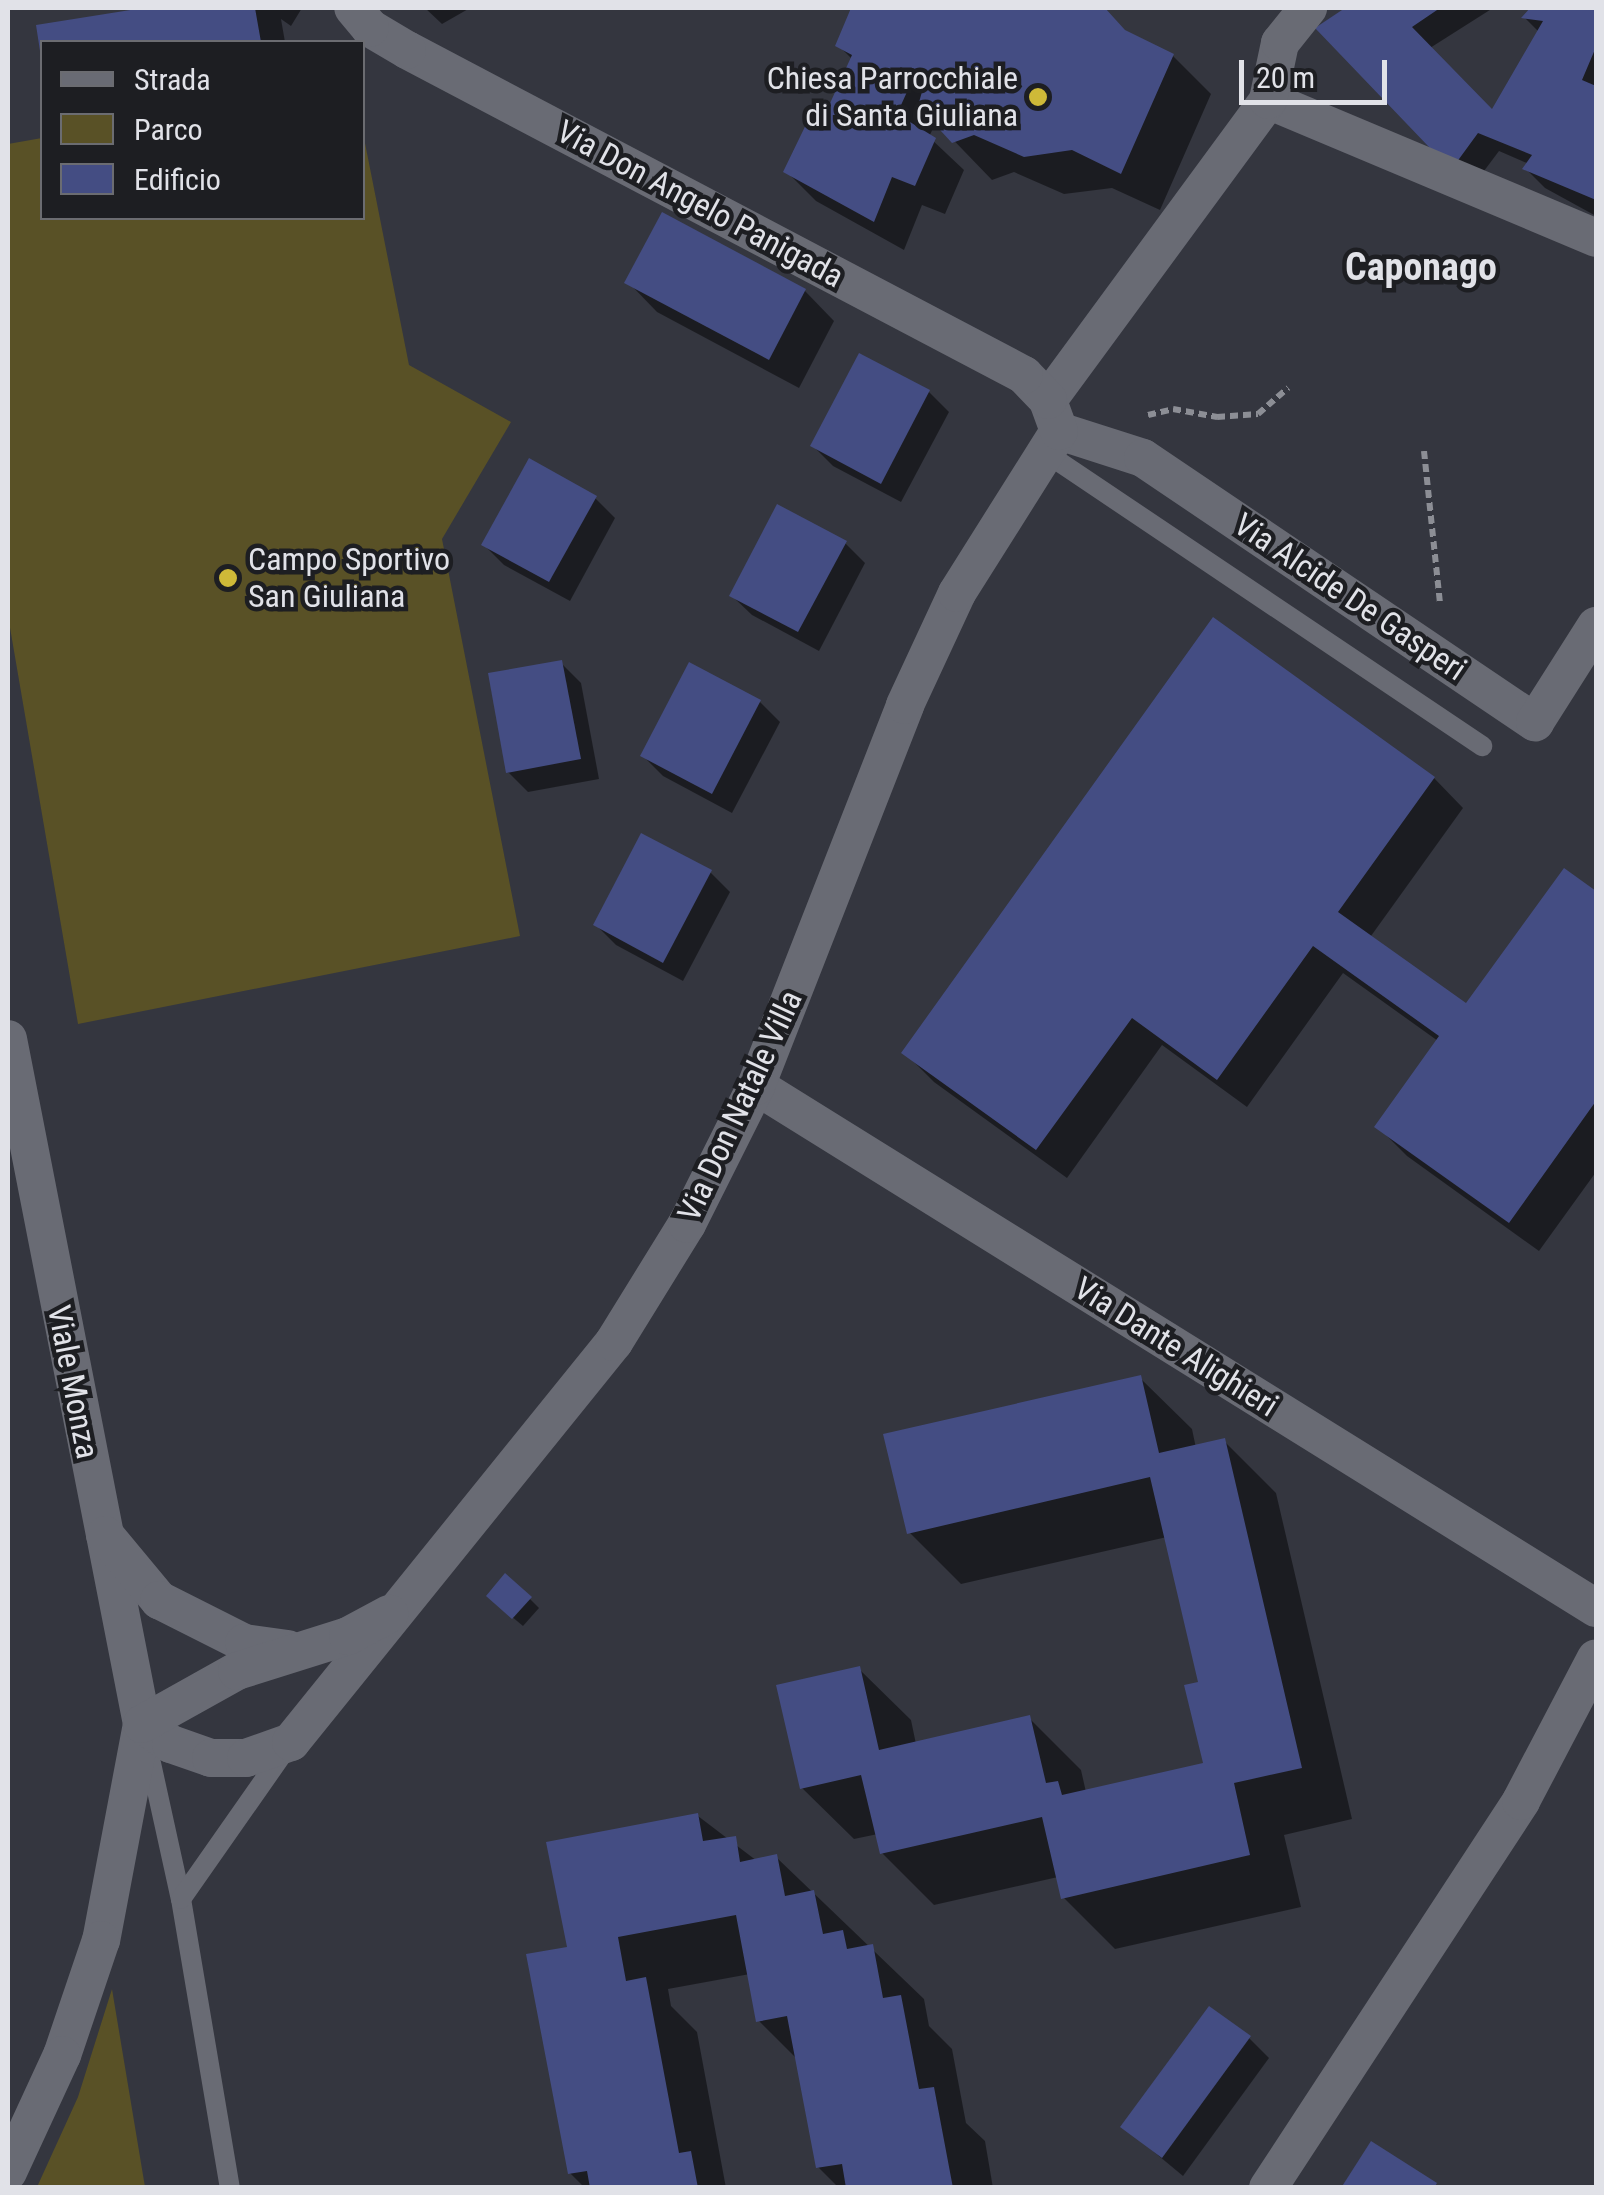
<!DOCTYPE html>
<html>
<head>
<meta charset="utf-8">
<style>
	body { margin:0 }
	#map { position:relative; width:1604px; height:2195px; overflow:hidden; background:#34363f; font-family:"Roboto Condensed",sans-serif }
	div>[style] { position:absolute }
	.green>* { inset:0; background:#595126 }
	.shadow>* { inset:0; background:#0007 }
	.building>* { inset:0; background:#444d83 }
	.path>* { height:6px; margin-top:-3px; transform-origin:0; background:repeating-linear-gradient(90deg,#8c8e95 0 8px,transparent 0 13px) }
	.lane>* { height:20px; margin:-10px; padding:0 10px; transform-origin:10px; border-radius:10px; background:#696b74 }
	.street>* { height:38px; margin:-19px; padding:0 19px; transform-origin:19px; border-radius:19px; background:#696b74 }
	.dots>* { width:28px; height:28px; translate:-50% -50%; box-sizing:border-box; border:5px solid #1d1e22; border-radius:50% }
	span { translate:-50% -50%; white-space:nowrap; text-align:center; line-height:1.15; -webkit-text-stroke:9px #1d1e22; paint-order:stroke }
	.poi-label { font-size:32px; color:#e1e2e8 }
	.right { translate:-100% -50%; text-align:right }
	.left { translate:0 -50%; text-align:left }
	.street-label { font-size:32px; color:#e1e2e8 }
	.quarter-label { font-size:38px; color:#e1e2e8; font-weight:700 }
	.frame { position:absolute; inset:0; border:10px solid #e1e2e8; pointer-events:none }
	.legend { position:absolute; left:40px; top:40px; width:325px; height:180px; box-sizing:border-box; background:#1d1e22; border:2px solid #6b6c71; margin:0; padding:12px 18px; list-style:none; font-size:30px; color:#e1e2e8 }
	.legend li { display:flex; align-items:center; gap:20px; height:50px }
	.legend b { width:50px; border:2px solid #6b6c71 }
	.scale { position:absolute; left:1239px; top:60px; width:148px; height:45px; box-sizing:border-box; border:5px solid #e1e2e8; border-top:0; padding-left:12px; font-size:30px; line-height:35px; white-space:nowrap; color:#e1e2e8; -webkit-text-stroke:8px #1d1e22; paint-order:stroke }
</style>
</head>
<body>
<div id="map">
	<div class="green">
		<i style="clip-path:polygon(363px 133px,409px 365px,511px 422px,442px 539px,520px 936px,78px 1024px,8px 616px,8px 144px,42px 138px,42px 218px,362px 218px)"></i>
		<i style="clip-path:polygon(112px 1989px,145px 2187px,37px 2187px,78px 2097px)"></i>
	</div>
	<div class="shadow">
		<i style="clip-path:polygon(158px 8px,302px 8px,291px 26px,281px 19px,285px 42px,42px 42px,42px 48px,39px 27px)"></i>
		<i style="clip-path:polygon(425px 8px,470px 8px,442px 24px)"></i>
		<i style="clip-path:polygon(854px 8px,891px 14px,895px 8px,1097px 8px,1123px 32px,1173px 56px,1211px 94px,1160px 210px,1112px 188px,1064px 194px,1014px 172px,992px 180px,936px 122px,929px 137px,964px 170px,945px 214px,922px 205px,904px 250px,816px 201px,786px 171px,828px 116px,853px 60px,838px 45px)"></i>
		<i style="clip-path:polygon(1350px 8px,1493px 8px,1430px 48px,1493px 113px,1539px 32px,1525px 18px,1533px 8px,1596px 8px,1596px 216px,1545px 188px,1526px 169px,1529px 164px,1499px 151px,1472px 187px,1319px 29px)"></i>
		<i style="clip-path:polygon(628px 282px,805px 291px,834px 321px,799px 388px,657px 312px)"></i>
		<i style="clip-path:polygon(929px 392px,949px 412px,901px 502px,833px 466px,813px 446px)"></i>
		<i style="clip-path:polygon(595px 498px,615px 518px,570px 601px,504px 565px,484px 545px)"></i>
		<i style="clip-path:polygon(845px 543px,865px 563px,819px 651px,752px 615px,732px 596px)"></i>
		<i style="clip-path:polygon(561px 663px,581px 683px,599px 779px,528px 792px,508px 772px)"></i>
		<i style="clip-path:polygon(760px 702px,780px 722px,732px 813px,663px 776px,643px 756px)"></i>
		<i style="clip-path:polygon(1434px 778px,1463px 808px,1371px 936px,1467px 1007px,1564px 871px,1596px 894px,1596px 1172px,1539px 1251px,1407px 1156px,1377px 1126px,1438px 1041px,1343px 973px,1247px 1107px,1162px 1045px,1067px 1178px,934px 1082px,904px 1052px)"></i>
		<i style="clip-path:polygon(710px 872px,730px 892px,683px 981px,616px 945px,596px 925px)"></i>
		<i style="clip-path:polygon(1140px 1378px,1192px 1429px,1196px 1448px,1224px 1441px,1276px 1493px,1352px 1819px,1284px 1835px,1301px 1907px,1115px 1949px,1063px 1897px,1058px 1877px,934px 1905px,882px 1853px,878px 1834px,854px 1839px,802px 1788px,859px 1669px,911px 1720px,916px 1744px,1029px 1718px,1081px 1770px,1086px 1792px,1206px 1764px,1201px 1684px,1167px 1537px,961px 1584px,909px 1532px)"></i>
		<i style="clip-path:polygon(530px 1599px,539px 1608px,523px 1626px,498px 1605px)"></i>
		<i style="clip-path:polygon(698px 1816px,757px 1861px,776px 1857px,924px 1999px,929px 2026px,952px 2049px,966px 2123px,985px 2141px,993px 2188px,839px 2188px,818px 2167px,798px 2060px,759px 2021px,750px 1974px,668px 1989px,671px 2006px,697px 2032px,726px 2188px,585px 2188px,570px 2173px,570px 1949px)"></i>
		<i style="clip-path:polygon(1249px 2038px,1269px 2058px,1183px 2176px,1124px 2127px)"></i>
	</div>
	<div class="building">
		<i style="clip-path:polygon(143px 8px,255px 8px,261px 42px,42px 42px,40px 51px,36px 25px)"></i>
		<i style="clip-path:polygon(851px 8px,1105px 8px,1125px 30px,1174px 54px,1121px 174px,1072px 150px,1024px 157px,974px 135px,952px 143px,918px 106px,923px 88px,911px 83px,897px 114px,936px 138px,915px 186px,892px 177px,874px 222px,783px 172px,815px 106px,826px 112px,852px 55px,835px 46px)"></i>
		<i style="clip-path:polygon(1345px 8px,1440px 8px,1412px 27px,1492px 109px,1543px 21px,1521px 18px,1530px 8px,1596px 8px,1596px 47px,1582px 80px,1596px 86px,1596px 200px,1522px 169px,1532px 155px,1478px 133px,1451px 170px,1315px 28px)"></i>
		<i style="clip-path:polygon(662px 212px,806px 289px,769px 360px,624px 283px)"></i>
		<i style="clip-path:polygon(859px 353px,930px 390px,881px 484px,810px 446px)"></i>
		<i style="clip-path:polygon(529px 458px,597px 496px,549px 582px,481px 545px)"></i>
		<i style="clip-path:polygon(777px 504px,847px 541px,798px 632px,729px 596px)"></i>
		<i style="clip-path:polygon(1213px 617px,1435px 777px,1338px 912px,1466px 1003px,1564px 868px,1596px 891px,1596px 1101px,1509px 1223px,1374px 1127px,1439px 1036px,1313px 946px,1217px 1080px,1132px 1018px,1036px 1150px,901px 1053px)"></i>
		<i style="clip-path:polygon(562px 660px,581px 759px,506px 773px,488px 673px)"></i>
		<i style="clip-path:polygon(689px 662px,761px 700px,712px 794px,640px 756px)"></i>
		<i style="clip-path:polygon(641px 833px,712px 870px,663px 963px,593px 925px)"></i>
		<i style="clip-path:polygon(1141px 1375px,1159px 1453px,1225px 1438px,1302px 1768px,1234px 1783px,1250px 1855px,1061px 1899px,1042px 1817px,880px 1854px,861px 1775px,800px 1789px,776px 1685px,860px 1666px,879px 1750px,1030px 1715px,1046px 1783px,1058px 1781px,1062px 1795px,1203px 1763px,1184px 1685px,1198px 1682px,1150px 1477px,907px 1534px,883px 1434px)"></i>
		<i style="clip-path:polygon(505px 1573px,532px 1597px,512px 1619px,486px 1596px)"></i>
		<i style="clip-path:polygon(698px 1813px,703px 1841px,736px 1836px,740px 1862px,777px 1854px,785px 1896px,814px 1890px,823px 1934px,843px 1930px,847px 1949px,873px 1944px,883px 1998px,901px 1995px,919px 2089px,934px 2087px,953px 2188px,846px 2188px,842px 2164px,816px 2168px,787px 2016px,756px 2022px,736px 1915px,618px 1937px,626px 1981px,646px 1977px,679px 2153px,691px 2151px,698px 2188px,590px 2188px,587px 2171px,568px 2174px,526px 1954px,567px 1947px,546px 1842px)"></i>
		<i style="clip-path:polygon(1209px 2006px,1251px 2036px,1162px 2158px,1120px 2127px)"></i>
		<i style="clip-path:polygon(1371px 2141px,1437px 2183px,1434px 2188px,1341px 2188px)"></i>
	</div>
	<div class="path">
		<i style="left:1148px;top:415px;width:26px;rotate:-13deg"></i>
		<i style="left:1173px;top:409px;width:45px;rotate:10.3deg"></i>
		<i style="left:1217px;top:417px;width:41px;rotate:-4.2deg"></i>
		<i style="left:1258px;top:414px;width:40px;rotate:-41deg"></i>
		<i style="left:1424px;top:451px;width:154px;rotate:84deg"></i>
	</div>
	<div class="lane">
		<i style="left:1049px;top:455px;width:522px;rotate:33.9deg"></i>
		<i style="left:147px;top:1745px;width:158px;rotate:77.6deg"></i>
		<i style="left:181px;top:1899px;width:293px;rotate:80.4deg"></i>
		<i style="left:181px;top:1899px;width:183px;rotate:-55deg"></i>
	</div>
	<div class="street">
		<i style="left:1268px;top:100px;width:356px;rotate:22.8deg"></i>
		<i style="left:1048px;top:400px;width:372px;rotate:-53.7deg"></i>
		<i style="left:1268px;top:100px;width:58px;rotate:-78.1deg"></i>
		<i style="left:1280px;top:43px;width:45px;rotate:-51.3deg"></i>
		<i style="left:1059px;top:431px;width:88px;rotate:17.8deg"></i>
		<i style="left:1143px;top:458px;width:473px;rotate:34deg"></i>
		<i style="left:1535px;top:722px;width:114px;rotate:-57.6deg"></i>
		<i style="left:8px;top:1039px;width:698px;rotate:78.93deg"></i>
		<i style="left:142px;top:1724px;width:220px;rotate:100.7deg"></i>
		<i style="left:101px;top:1940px;width:121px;rotate:108.7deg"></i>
		<i style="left:62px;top:2055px;width:129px;rotate:114.8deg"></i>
		<i style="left:756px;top:1086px;width:989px;rotate:31.86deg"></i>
		<i style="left:105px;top:1535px;width:85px;rotate:50.3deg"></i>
		<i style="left:159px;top:1600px;width:95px;rotate:26.8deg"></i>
		<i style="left:244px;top:1643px;width:44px;rotate:7.8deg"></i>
		<i style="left:142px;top:1724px;width:35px;rotate:35deg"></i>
		<i style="left:171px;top:1744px;width:42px;rotate:19.3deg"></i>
		<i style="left:211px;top:1758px;width:35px"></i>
		<i style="left:246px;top:1758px;width:48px;rotate:-19.6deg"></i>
		<i style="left:291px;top:1742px;width:514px;rotate:-51.08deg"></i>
		<i style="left:614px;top:1342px;width:139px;rotate:-58.3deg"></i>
		<i style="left:687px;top:1224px;width:154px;rotate:-63.4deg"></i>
		<i style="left:756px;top:1086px;width:409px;rotate:-68.6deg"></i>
		<i style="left:905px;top:705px;width:123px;rotate:-65.1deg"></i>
		<i style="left:957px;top:593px;width:191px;rotate:-57.8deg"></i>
		<i style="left:1059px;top:431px;width:33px;rotate:-110deg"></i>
		<i style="left:1048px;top:400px;width:35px;rotate:-134deg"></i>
		<i style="left:1024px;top:375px;width:697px;rotate:-152.22deg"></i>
		<i style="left:407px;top:50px;width:43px;rotate:-149.3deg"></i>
		<i style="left:370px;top:28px;width:26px;rotate:-130deg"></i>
		<i style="left:142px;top:1724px;width:109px;rotate:-29.2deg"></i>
		<i style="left:237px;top:1671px;width:116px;rotate:-17.5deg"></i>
		<i style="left:348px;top:1636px;width:47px;rotate:-28.2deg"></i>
		<i style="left:1268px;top:2188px;width:462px;rotate:-56.8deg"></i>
		<i style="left:1521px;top:1801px;width:161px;rotate:-62.3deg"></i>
	</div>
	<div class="dots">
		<i style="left:1038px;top:97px;background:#ceb938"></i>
		<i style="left:228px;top:578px;background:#ceb938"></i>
	</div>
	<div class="poi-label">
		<span class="right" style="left:1018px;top:97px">Chiesa Parrocchiale<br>di Santa Giuliana</span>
		<span class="left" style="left:248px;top:578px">Campo Sportivo<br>San Giuliana</span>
	</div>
	<div class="street-label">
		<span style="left:700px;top:204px;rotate:28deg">Via Don Angelo Panigada</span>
		<span style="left:1350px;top:597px;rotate:34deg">Via Alcide De Gasperi</span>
		<span style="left:740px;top:1106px;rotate:-65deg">Via Don Natale Villa</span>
		<span style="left:1176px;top:1347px;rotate:32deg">Via Dante Alighieri</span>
		<span style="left:73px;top:1382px;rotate:79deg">Viale Monza</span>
	</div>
	<div class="quarter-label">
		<span style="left:1421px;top:268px">Caponago</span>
	</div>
	<div class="frame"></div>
	<ul class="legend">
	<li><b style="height:12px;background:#696b74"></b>Strada</li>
	<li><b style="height:28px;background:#595126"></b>Parco</li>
	<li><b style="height:28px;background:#444d83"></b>Edificio</li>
	</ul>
	<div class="scale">20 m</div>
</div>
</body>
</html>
